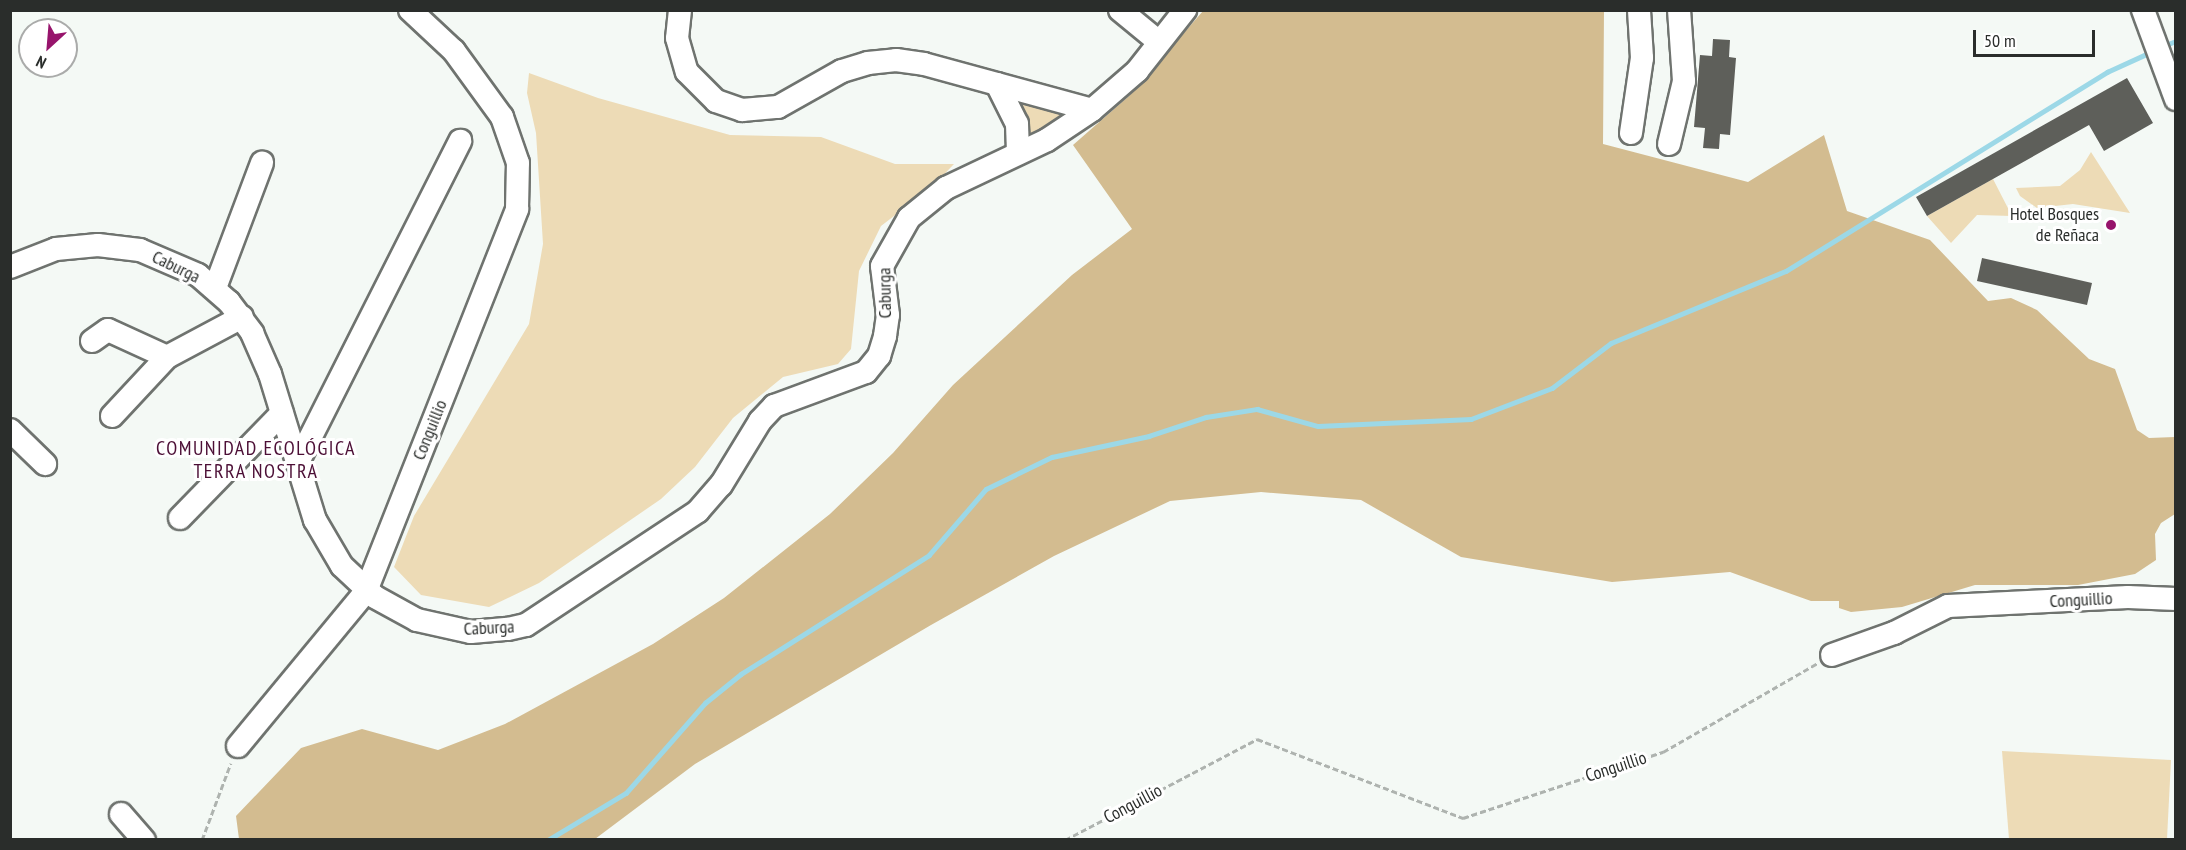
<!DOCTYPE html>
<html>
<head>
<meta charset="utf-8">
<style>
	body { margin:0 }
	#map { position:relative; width:2186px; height:850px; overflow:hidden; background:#f4f9f5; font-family:"PT Sans Narrow",sans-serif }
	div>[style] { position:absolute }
	.green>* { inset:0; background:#eddbb6 }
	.forest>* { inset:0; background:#d3bc90 }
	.stream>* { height:4.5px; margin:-2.25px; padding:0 2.25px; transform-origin:2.25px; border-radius:2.25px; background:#9cd8e7 }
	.building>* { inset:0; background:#5e5f5a }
	.path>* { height:3px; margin-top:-1.5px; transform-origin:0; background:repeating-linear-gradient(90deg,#aeb3af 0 6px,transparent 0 9px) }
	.roads { filter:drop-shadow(2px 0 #6f736f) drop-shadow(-2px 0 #6f736f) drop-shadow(0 2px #6f736f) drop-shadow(0 -2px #6f736f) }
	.minor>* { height:22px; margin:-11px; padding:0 11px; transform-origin:11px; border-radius:11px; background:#fff }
	.dots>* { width:16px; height:16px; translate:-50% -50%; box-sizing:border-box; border:3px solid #fff; border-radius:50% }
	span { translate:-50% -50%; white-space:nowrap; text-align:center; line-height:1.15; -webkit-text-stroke:6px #fff; paint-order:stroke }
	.poi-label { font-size:18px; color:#2a2d2b }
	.right { translate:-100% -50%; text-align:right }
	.street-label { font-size:18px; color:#2a2d2b }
	.neighbourhood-label { font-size:20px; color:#4c0f36; letter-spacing:1.5px }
	.frame { position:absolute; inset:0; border:12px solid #2a2d2b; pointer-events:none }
	.north { position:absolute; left:18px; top:18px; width:60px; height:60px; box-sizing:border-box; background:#fff; border:2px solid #aaabaa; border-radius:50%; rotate:206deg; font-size:16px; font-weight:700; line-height:24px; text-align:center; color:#2a2d2b }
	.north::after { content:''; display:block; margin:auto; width:21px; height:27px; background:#97146c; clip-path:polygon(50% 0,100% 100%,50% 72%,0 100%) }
	.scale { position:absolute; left:1973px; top:30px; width:122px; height:27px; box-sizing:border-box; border:3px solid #2a2d2b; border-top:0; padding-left:8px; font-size:18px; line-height:21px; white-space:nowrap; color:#2a2d2b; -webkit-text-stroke:4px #fff; paint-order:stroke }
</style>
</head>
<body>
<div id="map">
	<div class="green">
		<i style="clip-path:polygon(529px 73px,598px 98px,730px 135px,821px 137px,895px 164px,954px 164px,933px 186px,881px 226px,859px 271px,851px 349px,838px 364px,783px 377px,733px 418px,695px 467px,661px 499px,539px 583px,489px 607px,421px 595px,394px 567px,414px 516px,529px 324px,543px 244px,536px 133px,527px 93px)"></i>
		<i style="clip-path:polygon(1021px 101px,1064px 111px,1064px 115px,1030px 136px,1024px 134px)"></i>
		<i style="clip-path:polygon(2091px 152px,2130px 213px,2073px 204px,2037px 208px,2020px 196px,2016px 188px,2060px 186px,2080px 170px)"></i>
		<i style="clip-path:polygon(1993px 179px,2012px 216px,1977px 215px,1951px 243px,1927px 216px)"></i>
		<i style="clip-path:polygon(2002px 751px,2171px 760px,2167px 839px,2009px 839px)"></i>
	</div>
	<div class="forest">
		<i style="clip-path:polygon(1203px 11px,1604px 11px,1603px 144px,1748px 182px,1824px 135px,1847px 211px,1930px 240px,1988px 301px,2011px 298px,2037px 310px,2089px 359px,2115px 369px,2137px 430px,2149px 438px,2175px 437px,2175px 514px,2161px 523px,2155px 534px,2156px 560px,2135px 574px,2078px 585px,1975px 585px,1902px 607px,1851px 612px,1839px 608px,1839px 601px,1811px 601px,1730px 572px,1612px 582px,1461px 557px,1361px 500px,1261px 492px,1170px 501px,1054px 556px,931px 625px,695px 764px,595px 839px,239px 839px,236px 816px,301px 748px,362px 729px,438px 750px,505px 724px,653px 644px,724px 598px,830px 514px,893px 453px,953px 385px,1072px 275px,1132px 229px,1073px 145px,1129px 96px)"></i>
	</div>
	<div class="stream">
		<i style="left:2163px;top:46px;width:14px;rotate:-21deg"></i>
		<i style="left:548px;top:840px;width:91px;rotate:-31.1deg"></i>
		<i style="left:626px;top:793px;width:120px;rotate:-48.7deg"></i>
		<i style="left:705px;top:703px;width:46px;rotate:-38.9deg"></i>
		<i style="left:741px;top:674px;width:222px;rotate:-32.3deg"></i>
		<i style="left:929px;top:555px;width:87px;rotate:-49.2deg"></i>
		<i style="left:986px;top:489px;width:73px;rotate:-25.9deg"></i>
		<i style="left:1052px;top:457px;width:99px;rotate:-12.2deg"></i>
		<i style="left:1149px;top:436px;width:60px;rotate:-18.4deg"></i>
		<i style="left:1206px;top:417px;width:52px;rotate:-8.9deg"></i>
		<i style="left:1257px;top:409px;width:63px;rotate:15.6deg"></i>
		<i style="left:1318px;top:426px;width:153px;rotate:-2.6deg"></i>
		<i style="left:1471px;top:419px;width:87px;rotate:-20.9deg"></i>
		<i style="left:1552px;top:388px;width:74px;rotate:-37.3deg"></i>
		<i style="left:1611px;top:343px;width:189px;rotate:-22.4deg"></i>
		<i style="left:1786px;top:271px;width:378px;rotate:-31.8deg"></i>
		<i style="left:2107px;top:72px;width:51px;rotate:-24.5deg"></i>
	</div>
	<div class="building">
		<i style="clip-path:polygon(1713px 39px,1730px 40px,1729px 57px,1736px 58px,1730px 135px,1720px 134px,1719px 149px,1703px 148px,1705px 128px,1694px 127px,1700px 55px,1712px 56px)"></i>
		<i style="clip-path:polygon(2127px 78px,2153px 123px,2104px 151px,2089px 125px,1927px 216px,1916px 197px)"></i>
		<i style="clip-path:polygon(1982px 258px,2092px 283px,2087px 305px,1977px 281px)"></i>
	</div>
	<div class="path">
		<i style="left:202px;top:840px;width:82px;rotate:-69.4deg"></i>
		<i style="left:1065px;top:840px;width:217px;rotate:-27.7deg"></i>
		<i style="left:1257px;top:739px;width:221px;rotate:21deg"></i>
		<i style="left:1463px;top:818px;width:211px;rotate:-18.3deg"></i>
		<i style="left:1663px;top:752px;width:179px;rotate:-29.9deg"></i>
	</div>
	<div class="roads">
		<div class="minor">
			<i style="left:680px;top:10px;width:28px;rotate:96deg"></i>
			<i style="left:677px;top:38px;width:35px;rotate:74deg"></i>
			<i style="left:687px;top:72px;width:41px;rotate:45deg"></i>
			<i style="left:716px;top:101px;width:28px;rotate:19deg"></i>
			<i style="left:742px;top:110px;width:36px;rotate:-5deg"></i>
			<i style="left:778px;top:107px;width:73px;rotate:-29.4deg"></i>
			<i style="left:842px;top:71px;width:27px;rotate:-17deg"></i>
			<i style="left:868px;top:63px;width:28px;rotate:-6deg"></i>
			<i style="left:896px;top:60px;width:28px;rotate:8deg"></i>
			<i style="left:924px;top:64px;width:174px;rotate:15.3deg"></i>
			<i style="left:1120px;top:10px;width:50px;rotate:39.4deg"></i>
			<i style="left:2143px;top:10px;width:95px;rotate:69.7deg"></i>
			<i style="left:997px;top:84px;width:45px;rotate:63.4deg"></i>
			<i style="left:1017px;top:124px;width:29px;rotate:88deg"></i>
			<i style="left:1631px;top:133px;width:76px;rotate:-81.7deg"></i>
			<i style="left:1642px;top:58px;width:48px;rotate:-93.6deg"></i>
			<i style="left:1669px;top:144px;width:65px;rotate:-76.6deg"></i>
			<i style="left:1684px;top:81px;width:71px;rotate:-94deg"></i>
			<i style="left:10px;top:267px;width:49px;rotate:-21.4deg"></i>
			<i style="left:56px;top:249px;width:42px;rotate:-5.4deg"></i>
			<i style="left:98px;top:245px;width:42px;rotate:6.8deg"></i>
			<i style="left:140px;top:250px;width:63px;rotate:23.3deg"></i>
			<i style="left:198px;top:275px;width:41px;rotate:41.1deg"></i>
			<i style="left:229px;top:302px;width:39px;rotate:53deg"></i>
			<i style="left:252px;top:333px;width:45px;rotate:66.3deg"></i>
			<i style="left:270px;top:374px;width:153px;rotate:72.9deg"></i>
			<i style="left:315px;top:520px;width:53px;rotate:59.6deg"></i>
			<i style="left:342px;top:566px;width:45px;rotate:43.2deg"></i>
			<i style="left:375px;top:597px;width:48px;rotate:28.7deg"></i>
			<i style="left:417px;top:620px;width:55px;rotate:12.5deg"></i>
			<i style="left:471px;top:632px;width:37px;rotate:-5deg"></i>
			<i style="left:508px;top:629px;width:18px;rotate:-13deg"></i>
			<i style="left:526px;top:625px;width:206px;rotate:-33.5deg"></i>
			<i style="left:698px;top:511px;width:35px;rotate:-49deg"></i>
			<i style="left:721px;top:485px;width:75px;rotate:-58.6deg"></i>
			<i style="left:760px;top:421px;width:21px;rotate:-47deg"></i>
			<i style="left:774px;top:406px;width:98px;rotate:-20.3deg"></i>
			<i style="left:866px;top:372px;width:21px;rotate:-51deg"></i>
			<i style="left:879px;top:356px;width:21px;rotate:-73deg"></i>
			<i style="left:885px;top:336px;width:21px;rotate:-82deg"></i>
			<i style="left:888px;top:315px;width:49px;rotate:-97deg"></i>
			<i style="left:882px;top:266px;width:55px;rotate:-60.6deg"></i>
			<i style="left:909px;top:218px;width:48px;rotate:-39deg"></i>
			<i style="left:946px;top:188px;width:112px;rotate:-25.4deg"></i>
			<i style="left:1047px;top:140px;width:54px;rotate:-33.7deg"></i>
			<i style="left:1092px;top:110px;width:60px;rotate:-40.9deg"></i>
			<i style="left:1137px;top:71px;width:78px;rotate:-51.8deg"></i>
			<i style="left:215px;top:288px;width:134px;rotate:-69.4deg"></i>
			<i style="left:92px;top:341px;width:19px;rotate:-35deg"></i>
			<i style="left:108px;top:330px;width:65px;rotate:24.6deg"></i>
			<i style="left:112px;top:416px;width:81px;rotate:-47deg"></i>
			<i style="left:167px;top:357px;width:85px;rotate:-28.1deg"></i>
			<i style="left:10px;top:430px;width:49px;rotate:44.2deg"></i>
			<i style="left:298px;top:462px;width:360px;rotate:-63.2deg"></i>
			<i style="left:180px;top:518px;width:146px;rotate:-45.8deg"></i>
			<i style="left:1832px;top:655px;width:66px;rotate:-19.5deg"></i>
			<i style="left:1894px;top:633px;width:60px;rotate:-26.6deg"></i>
			<i style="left:1948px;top:606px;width:180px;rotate:-2.9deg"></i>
			<i style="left:2128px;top:597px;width:48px;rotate:2.4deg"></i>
			<i style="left:238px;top:746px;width:201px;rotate:-50.4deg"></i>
			<i style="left:366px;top:591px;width:411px;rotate:-68.4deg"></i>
			<i style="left:517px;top:209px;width:46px;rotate:-88.8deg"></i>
			<i style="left:518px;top:163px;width:49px;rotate:-109.2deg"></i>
			<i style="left:502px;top:117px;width:82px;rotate:-126deg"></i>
			<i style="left:454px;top:51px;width:60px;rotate:-137deg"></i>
			<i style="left:121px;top:814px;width:35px;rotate:49deg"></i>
		</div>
	</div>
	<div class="dots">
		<i style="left:2111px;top:225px;background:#97146c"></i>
	</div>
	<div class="poi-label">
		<span class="right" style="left:2099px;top:225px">Hotel Bosques<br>de Reñaca</span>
	</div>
	<div class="street-label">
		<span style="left:176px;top:267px;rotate:26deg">Caburga</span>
		<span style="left:885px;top:293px;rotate:-91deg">Caburga</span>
		<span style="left:430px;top:430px;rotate:-68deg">Conguillio</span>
		<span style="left:2081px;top:600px;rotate:-3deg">Conguillio</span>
		<span style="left:489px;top:628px;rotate:-3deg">Caburga</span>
		<span style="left:1616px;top:767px;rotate:-18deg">Conguillio</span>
		<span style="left:1133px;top:804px;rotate:-28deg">Conguillio</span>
	</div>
	<div class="neighbourhood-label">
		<span style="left:256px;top:460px">COMUNIDAD ECOLÓGICA<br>TERRA NOSTRA</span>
	</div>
	<div class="frame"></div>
	<div class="north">N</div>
	<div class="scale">50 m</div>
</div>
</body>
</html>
